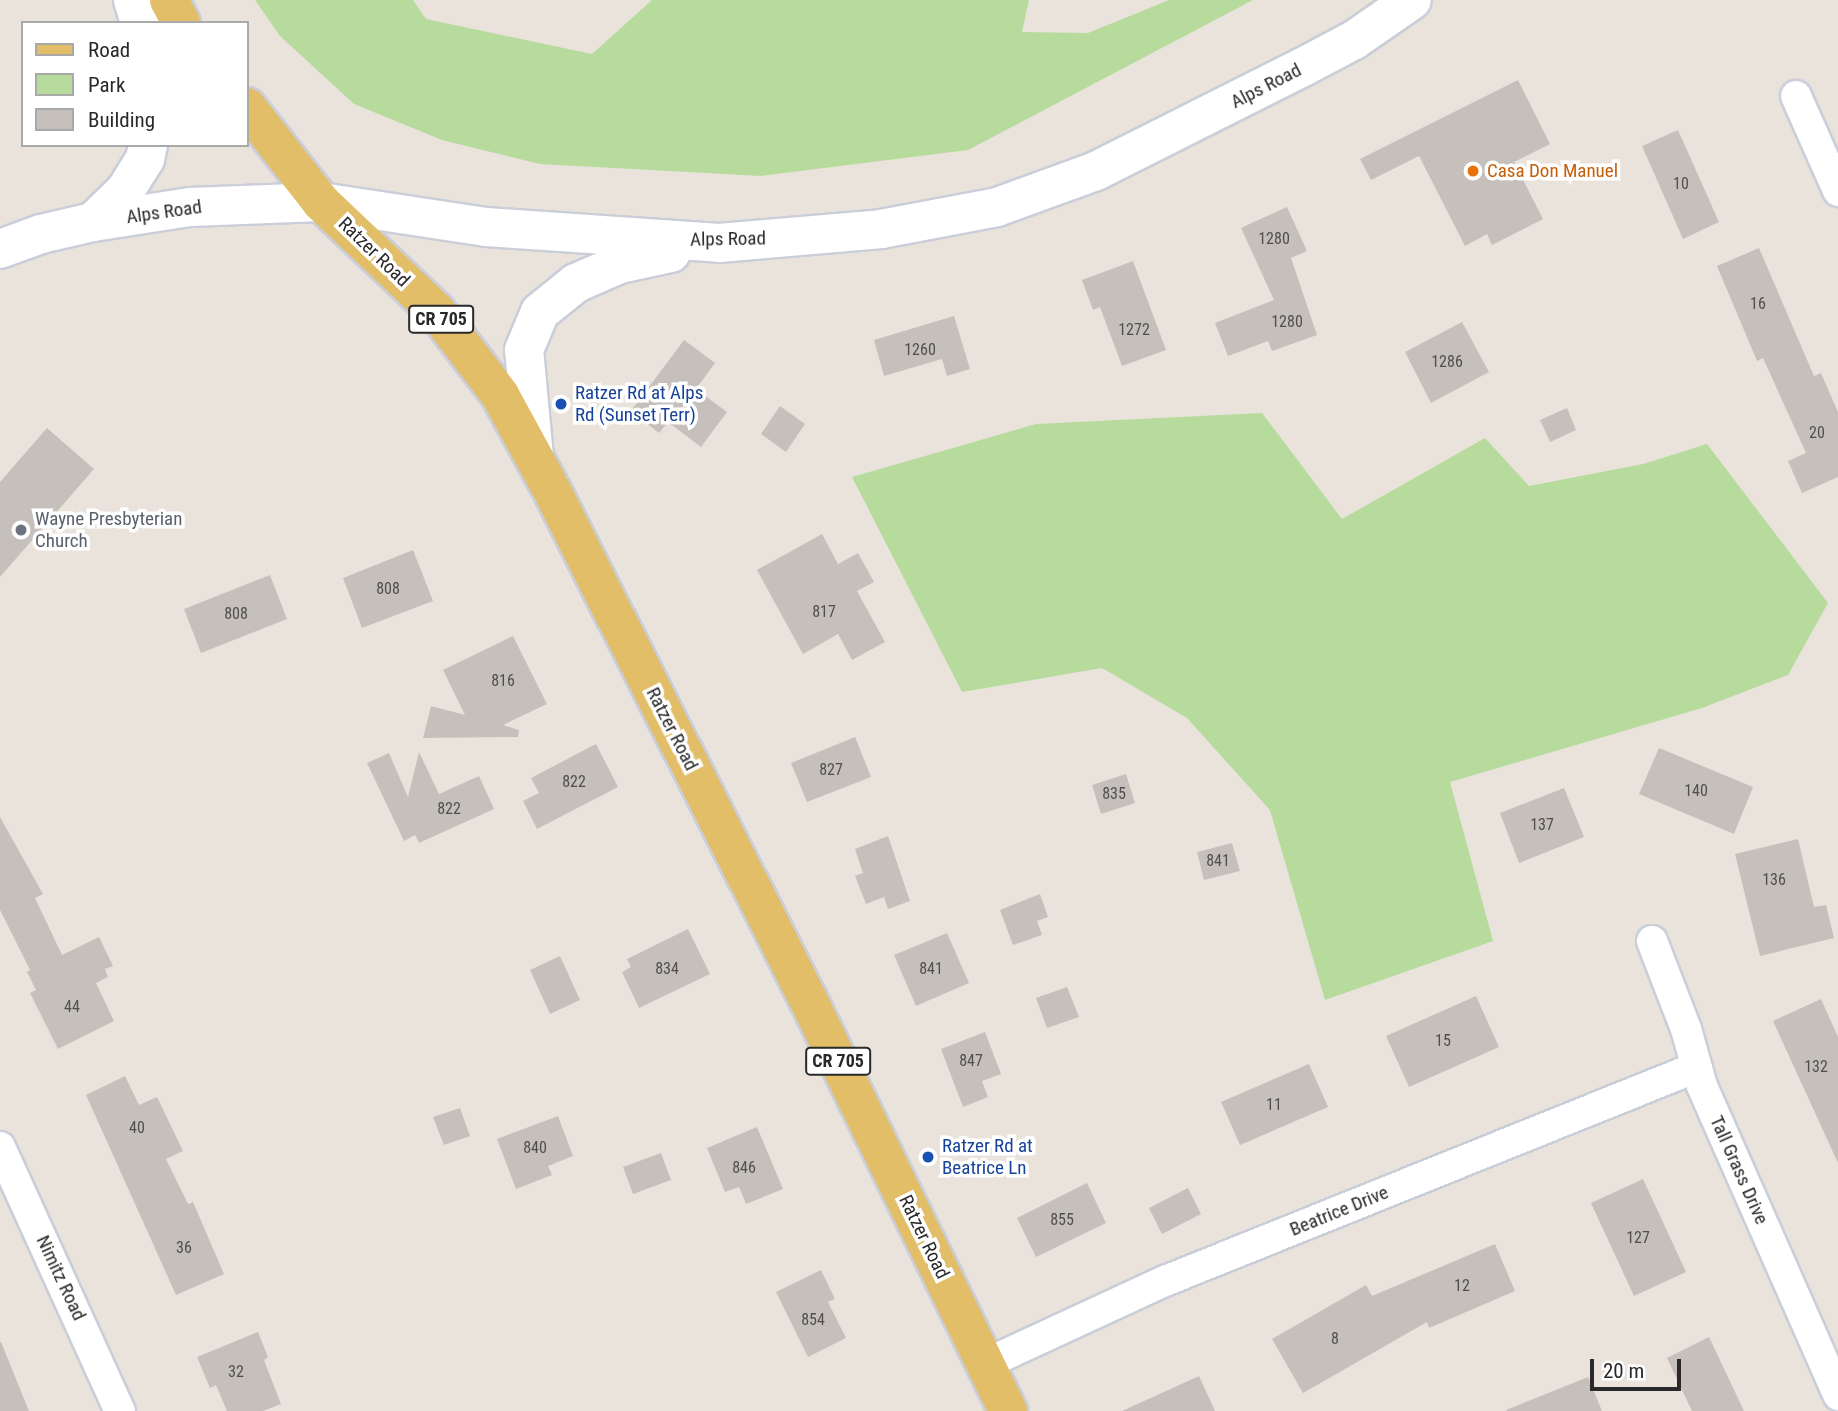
<!DOCTYPE html>
<html>
<head>
<meta charset="utf-8">
<style>
	body { margin:0 }
	#map { position:relative; width:1838px; height:1411px; overflow:hidden; background:#eae3dc; font-family:"Roboto Condensed",sans-serif }
	div>[style] { position:absolute }
	.green>* { inset:0; background:#b6db9d }
	.building>* { inset:0; background:#c5c0bb }
	.roads { filter:drop-shadow(2px 0 #caced9) drop-shadow(-2px 0 #caced9) drop-shadow(0 2px #caced9) drop-shadow(0 -2px #caced9) }
	.minor>* { height:30px; margin:-15px; padding:0 15px; transform-origin:15px; border-radius:15px; background:#fff }
	.secondary>* { height:38px; margin:-19px; padding:0 19px; transform-origin:19px; border-radius:19px; background:#fff }
	.primary>* { height:38px; margin:-19px; padding:0 19px; transform-origin:19px; border-radius:19px; background:#e2be68 }
	.dots>* { width:19px; height:19px; translate:-50% -50%; box-sizing:border-box; border:4px solid #fff; border-radius:50% }
	span { translate:-50% -50%; white-space:nowrap; text-align:center; line-height:1.15; -webkit-text-stroke:7px #fff; paint-order:stroke }
	.number-label { font-size:16px; color:#504f4e }
	.number-label span { -webkit-text-stroke-width:0 }
	.shield-label span { padding:2px 5px; background:#fff; border:2px solid; border-radius:5px; -webkit-text-stroke-width:0 }
	.shield-label { font-size:18px; color:#292929; font-weight:700 }
	.street-label { font-size:19px; color:#292929 }
	.food-label { font-size:19px; color:#c56008 }
	.left { translate:0 -50%; text-align:left }
	.transit-label { font-size:19px; color:#164399 }
	.worship-label { font-size:19px; color:#5b616d }
	.legend { position:absolute; left:21px; top:21px; width:228px; height:126px; box-sizing:border-box; background:#fff; border:2px solid #a9a9a9; margin:0; padding:9px 12px; list-style:none; font-size:21px; color:#292929 }
	.legend li { display:flex; align-items:center; gap:14px; height:35px }
	.legend b { width:35px; border:2px solid #a9a9a9 }
	.scale { position:absolute; left:1590px; top:1359px; width:91px; height:32px; box-sizing:border-box; border:4px solid #292929; border-top:0; padding-left:9px; font-size:21px; line-height:24px; white-space:nowrap; color:#292929; -webkit-text-stroke:5px #fff; paint-order:stroke }
</style>
</head>
<body>
<div id="map">
	<div class="green">
		<i style="clip-path:polygon(255px 0,413px 0,426px 19px,592px 54px,652px 0,1029px 0,1022px 32px,1088px 33px,1169px 0,1253px 0,968px 150px,761px 176px,540px 164px,442px 140px,354px 104px,280px 36px)"></i>
		<i style="clip-path:polygon(1262px 413px,1342px 519px,1485px 438px,1529px 486px,1643px 464px,1707px 444px,1828px 603px,1788px 675px,1702px 708px,1450px 782px,1493px 941px,1325px 1000px,1270px 810px,1187px 718px,1102px 668px,962px 692px,852px 477px,1036px 424px)"></i>
	</div>
	<div class="building">
		<i style="clip-path:polygon(1518px 80px,1550px 144px,1514px 162px,1543px 219px,1492px 245px,1487px 234px,1465px 246px,1419px 156px,1371px 180px,1360px 159px)"></i>
		<i style="clip-path:polygon(1678px 130px,1719px 222px,1683px 239px,1642px 146px)"></i>
		<i style="clip-path:polygon(1287px 207px,1307px 251px,1291px 258px,1317px 335px,1272px 351px,1268px 341px,1228px 356px,1215px 323px,1274px 300px,1241px 228px)"></i>
		<i style="clip-path:polygon(1759px 248px,1814px 376px,1821px 373px,1838px 412px,1838px 477px,1802px 493px,1788px 461px,1806px 453px,1763px 358px,1757px 361px,1717px 266px)"></i>
		<i style="clip-path:polygon(1133px 261px,1166px 350px,1122px 366px,1100px 307px,1093px 310px,1082px 280px)"></i>
		<i style="clip-path:polygon(954px 316px,970px 369px,947px 376px,942px 359px,884px 376px,874px 340px)"></i>
		<i style="clip-path:polygon(1462px 322px,1489px 372px,1431px 403px,1405px 352px)"></i>
		<i style="clip-path:polygon(684px 340px,715px 363px,696px 389px,727px 412px,701px 447px,668px 422px,659px 433px,631px 411px)"></i>
		<i style="clip-path:polygon(780px 406px,805px 424px,786px 452px,761px 434px)"></i>
		<i style="clip-path:polygon(1567px 408px,1576px 430px,1550px 442px,1540px 420px)"></i>
		<i style="clip-path:polygon(47px 428px,94px 469px,0 577px,0 482px)"></i>
		<i style="clip-path:polygon(822px 534px,838px 564px,858px 553px,874px 582px,857px 591px,885px 642px,852px 660px,838px 634px,803px 654px,757px 570px)"></i>
		<i style="clip-path:polygon(413px 550px,433px 601px,362px 628px,343px 578px)"></i>
		<i style="clip-path:polygon(270px 575px,287px 619px,201px 653px,184px 609px)"></i>
		<i style="clip-path:polygon(513px 636px,547px 704px,503px 725px,519px 730px,518px 737px,423px 738px,431px 706px,465px 715px,443px 670px)"></i>
		<i style="clip-path:polygon(855px 737px,871px 777px,807px 802px,791px 763px)"></i>
		<i style="clip-path:polygon(596px 744px,618px 787px,537px 829px,523px 801px,539px 793px,531px 778px)"></i>
		<i style="clip-path:polygon(1659px 748px,1753px 787px,1734px 834px,1639px 794px)"></i>
		<i style="clip-path:polygon(419px 752px,439px 794px,479px 776px,494px 809px,419px 843px,415px 835px,404px 841px,367px 763px,389px 753px,408px 797px)"></i>
		<i style="clip-path:polygon(1126px 774px,1135px 803px,1101px 814px,1092px 785px)"></i>
		<i style="clip-path:polygon(1564px 788px,1584px 837px,1519px 863px,1500px 813px)"></i>
		<i style="clip-path:polygon(0 817px,43px 894px,35px 898px,62px 955px,99px 937px,113px 966px,105px 969px,108px 977px,96px 983px,114px 1021px,58px 1049px,30px 993px,36px 990px,27px 972px,30px 970px,0 910px)"></i>
		<i style="clip-path:polygon(888px 836px,910px 901px,888px 909px,884px 897px,866px 904px,855px 876px,863px 873px,855px 849px)"></i>
		<i style="clip-path:polygon(1798px 839px,1814px 907px,1826px 905px,1834px 938px,1760px 956px,1735px 854px)"></i>
		<i style="clip-path:polygon(1232px 843px,1240px 871px,1204px 880px,1197px 852px)"></i>
		<i style="clip-path:polygon(1040px 894px,1048px 917px,1037px 921px,1042px 935px,1013px 945px,1000px 910px)"></i>
		<i style="clip-path:polygon(688px 929px,710px 974px,639px 1008px,622px 972px,631px 967px,627px 959px)"></i>
		<i style="clip-path:polygon(947px 933px,969px 983px,916px 1006px,894px 955px)"></i>
		<i style="clip-path:polygon(560px 956px,580px 1000px,550px 1014px,530px 970px)"></i>
		<i style="clip-path:polygon(1067px 987px,1079px 1017px,1047px 1028px,1036px 998px)"></i>
		<i style="clip-path:polygon(1476px 996px,1499px 1047px,1409px 1087px,1386px 1036px)"></i>
		<i style="clip-path:polygon(1821px 999px,1838px 1037px,1838px 1163px,1773px 1021px)"></i>
		<i style="clip-path:polygon(985px 1032px,1001px 1074px,982px 1081px,988px 1097px,963px 1107px,941px 1049px)"></i>
		<i style="clip-path:polygon(1309px 1064px,1328px 1107px,1240px 1145px,1221px 1102px)"></i>
		<i style="clip-path:polygon(125px 1076px,139px 1105px,157px 1097px,183px 1151px,166px 1159px,188px 1204px,193px 1202px,224px 1274px,176px 1295px,86px 1095px)"></i>
		<i style="clip-path:polygon(460px 1108px,470px 1136px,444px 1145px,433px 1117px)"></i>
		<i style="clip-path:polygon(558px 1116px,573px 1156px,548px 1166px,552px 1175px,516px 1189px,497px 1139px)"></i>
		<i style="clip-path:polygon(757px 1127px,783px 1189px,746px 1204px,739px 1187px,725px 1192px,707px 1148px)"></i>
		<i style="clip-path:polygon(661px 1153px,671px 1180px,633px 1194px,623px 1167px)"></i>
		<i style="clip-path:polygon(1643px 1179px,1686px 1272px,1634px 1296px,1591px 1203px)"></i>
		<i style="clip-path:polygon(1087px 1183px,1106px 1223px,1036px 1257px,1017px 1218px)"></i>
		<i style="clip-path:polygon(1188px 1188px,1201px 1214px,1162px 1234px,1149px 1208px)"></i>
		<i style="clip-path:polygon(1495px 1244px,1515px 1291px,1429px 1328px,1427px 1322px,1303px 1393px,1272px 1339px,1366px 1285px,1372px 1296px)"></i>
		<i style="clip-path:polygon(821px 1270px,835px 1299px,828px 1302px,846px 1338px,808px 1357px,776px 1292px)"></i>
		<i style="clip-path:polygon(258px 1332px,268px 1357px,264px 1360px,281px 1404px,263px 1411px,227px 1411px,216px 1385px,210px 1388px,197px 1357px)"></i>
		<i style="clip-path:polygon(1709px 1337px,1744px 1411px,1692px 1411px,1667px 1358px)"></i>
		<i style="clip-path:polygon(0 1342px,1px 1342px,29px 1411px,0 1411px)"></i>
		<i style="clip-path:polygon(1199px 1376px,1215px 1411px,1122px 1411px)"></i>
		<i style="clip-path:polygon(1588px 1377px,1602px 1411px,1507px 1411px,1506px 1410px)"></i>
	</div>
	<div class="roads">
		<div class="minor">
			<i style="left:1796px;top:96px;width:104px;rotate:66.1deg"></i>
			<i style="left:1652px;top:941px;width:94px;rotate:68.9deg"></i>
			<i style="left:1686px;top:1029px;width:59px;rotate:74.3deg"></i>
			<i style="left:1702px;top:1086px;width:338px;rotate:66.2deg"></i>
			<i style="left:0;top:1147px;width:290px;rotate:65.6deg"></i>
			<i style="left:985px;top:1364px;width:198px;rotate:-24.8deg"></i>
			<i style="left:1165px;top:1281px;width:573px;rotate:-21.91deg"></i>
		</div>
		<div class="secondary">
			<i style="left:133px;top:0;width:24px;rotate:73deg"></i>
			<i style="left:93px;top:222px;width:45px;rotate:-44.1deg"></i>
			<i style="left:125px;top:191px;width:38px;rotate:-58deg"></i>
			<i style="left:145px;top:159px;width:14px;rotate:-78deg"></i>
			<i style="left:0;top:249px;width:44px;rotate:-20.1deg"></i>
			<i style="left:41px;top:234px;width:53px;rotate:-13deg"></i>
			<i style="left:93px;top:222px;width:98px;rotate:-8.8deg"></i>
			<i style="left:190px;top:207px;width:131px;rotate:-2.2deg"></i>
			<i style="left:321px;top:202px;width:167px;rotate:8.6deg"></i>
			<i style="left:486px;top:227px;width:234px;rotate:3.9deg"></i>
			<i style="left:719px;top:243px;width:163px;rotate:-4.9deg"></i>
			<i style="left:881px;top:229px;width:118px;rotate:-10.7deg"></i>
			<i style="left:997px;top:207px;width:105px;rotate:-20deg"></i>
			<i style="left:1096px;top:171px;width:232px;rotate:-26.7deg"></i>
			<i style="left:1303px;top:67px;width:58px;rotate:-27.9deg"></i>
			<i style="left:1354px;top:40px;width:70px;rotate:-34.6deg"></i>
			<i style="left:534px;top:457px;width:107px;rotate:-95.3deg"></i>
			<i style="left:524px;top:350px;width:41px;rotate:-67.2deg"></i>
			<i style="left:540px;top:312px;width:46px;rotate:-38.9deg"></i>
			<i style="left:576px;top:283px;width:48px;rotate:-23.4deg"></i>
			<i style="left:620px;top:264px;width:52px;rotate:-12.2deg"></i>
		</div>
		<div class="primary">
			<i style="left:169px;top:0;width:26px;rotate:62deg"></i>
			<i style="left:247px;top:107px;width:120px;rotate:52.1deg"></i>
			<i style="left:321px;top:202px;width:158px;rotate:43.5deg"></i>
			<i style="left:436px;top:311px;width:106px;rotate:52.7deg"></i>
			<i style="left:500px;top:395px;width:100px;rotate:61.4deg"></i>
			<i style="left:548px;top:483px;width:578px;rotate:63.26deg"></i>
			<i style="left:808px;top:999px;width:458px;rotate:64.1deg"></i>
		</div>
	</div>
	<div class="dots">
		<i style="left:1473px;top:171px;background:#e8710a"></i>
		<i style="left:561px;top:404px;background:#1a4fb4"></i>
		<i style="left:21px;top:530px;background:#6b7280"></i>
		<i style="left:928px;top:1157px;background:#1a4fb4"></i>
	</div>
	<div class="number-label">
		<span style="left:1681px;top:184px">10</span>
		<span style="left:1274px;top:239px">1280</span>
		<span style="left:1758px;top:304px">16</span>
		<span style="left:1287px;top:322px">1280</span>
		<span style="left:1134px;top:330px">1272</span>
		<span style="left:920px;top:350px">1260</span>
		<span style="left:1447px;top:362px">1286</span>
		<span style="left:1817px;top:433px">20</span>
		<span style="left:388px;top:589px">808</span>
		<span style="left:824px;top:612px">817</span>
		<span style="left:236px;top:614px">808</span>
		<span style="left:503px;top:681px">816</span>
		<span style="left:831px;top:770px">827</span>
		<span style="left:574px;top:782px">822</span>
		<span style="left:1696px;top:791px">140</span>
		<span style="left:1114px;top:794px">835</span>
		<span style="left:449px;top:809px">822</span>
		<span style="left:1542px;top:825px">137</span>
		<span style="left:1218px;top:861px">841</span>
		<span style="left:1774px;top:880px">136</span>
		<span style="left:667px;top:969px">834</span>
		<span style="left:931px;top:969px">841</span>
		<span style="left:72px;top:1007px">44</span>
		<span style="left:1443px;top:1041px">15</span>
		<span style="left:971px;top:1061px">847</span>
		<span style="left:1816px;top:1067px">132</span>
		<span style="left:1274px;top:1105px">11</span>
		<span style="left:137px;top:1128px">40</span>
		<span style="left:535px;top:1148px">840</span>
		<span style="left:744px;top:1168px">846</span>
		<span style="left:1062px;top:1220px">855</span>
		<span style="left:1638px;top:1238px">127</span>
		<span style="left:184px;top:1248px">36</span>
		<span style="left:1462px;top:1286px">12</span>
		<span style="left:813px;top:1320px">854</span>
		<span style="left:1335px;top:1339px">8</span>
		<span style="left:236px;top:1372px">32</span>
	</div>
	<div class="shield-label">
		<span style="left:441px;top:319px">CR 705</span>
		<span style="left:838px;top:1061px">CR 705</span>
	</div>
	<div class="street-label">
		<span style="left:1266px;top:86px;rotate:-27deg">Alps Road</span>
		<span style="left:164px;top:212px;rotate:-8deg">Alps Road</span>
		<span style="left:728px;top:239px;rotate:-1deg">Alps Road</span>
		<span style="left:374px;top:252px;rotate:44deg">Ratzer Road</span>
		<span style="left:672px;top:729px;rotate:63deg">Ratzer Road</span>
		<span style="left:1739px;top:1170px;rotate:66deg">Tall Grass Drive</span>
		<span style="left:1339px;top:1211px;rotate:-22deg">Beatrice Drive</span>
		<span style="left:924px;top:1237px;rotate:64deg">Ratzer Road</span>
		<span style="left:61px;top:1278px;rotate:65deg">Nimitz Road</span>
	</div>
	<div class="food-label">
		<span class="left" style="left:1487px;top:171px">Casa Don Manuel</span>
	</div>
	<div class="transit-label">
		<span class="left" style="left:575px;top:404px">Ratzer Rd at Alps<br>Rd (Sunset Terr)</span>
		<span class="left" style="left:942px;top:1157px">Ratzer Rd at<br>Beatrice Ln</span>
	</div>
	<div class="worship-label">
		<span class="left" style="left:35px;top:530px">Wayne Presbyterian<br>Church</span>
	</div>
	<ul class="legend">
	<li><b style="height:9px;background:#e2be68"></b>Road</li>
	<li><b style="height:19px;background:#b6db9d"></b>Park</li>
	<li><b style="height:19px;background:#c5c0bb"></b>Building</li>
	</ul>
	<div class="scale">20 m</div>
</div>
</body>
</html>
